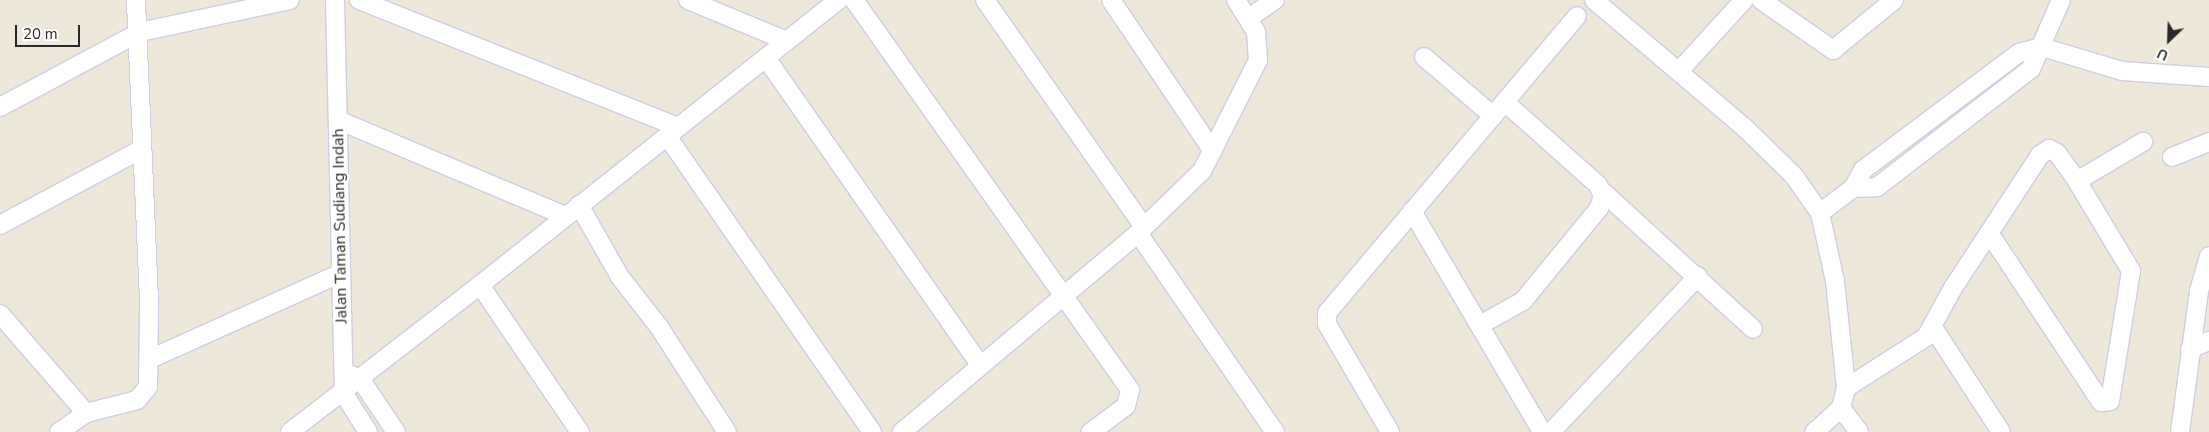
<!DOCTYPE html>
<html>
<head>
<meta charset="utf-8">
<style>
	body { margin:0 }
	#map { position:relative; width:2209px; height:432px; overflow:hidden; background:#ede8d9; font-family:"Nunito Sans",sans-serif }
	div>[style] { position:absolute }
	.roads { filter:drop-shadow(1px 0 #cecee4) drop-shadow(-1px 0 #cecee4) drop-shadow(0 1px #cecee4) drop-shadow(0 -1px #cecee4) }
	.street>* { height:18px; margin:-9px; padding:0 9px; transform-origin:9px; border-radius:9px; background:#fff }
	span { translate:-50% -50%; white-space:nowrap; text-align:center; line-height:1.15; -webkit-text-stroke:4.5px #fff; paint-order:stroke }
	.street-label { font-size:16px; color:#292929 }
	.north { position:absolute; left:2144px; top:15px; width:50px; height:50px; -webkit-text-stroke:4px #fff; paint-order:stroke; rotate:204deg; font-size:14px; font-weight:700; line-height:20px; text-align:center; color:#292929 }
	.north::after { content:''; display:block; margin:auto; width:18px; height:22px; background:#292929; clip-path:polygon(50% 0,100% 100%,50% 72%,0 100%) }
	.scale { position:absolute; left:15px; top:25px; width:65px; height:22px; box-sizing:border-box; border:2px solid #292929; border-top:0; padding-left:6px; font-size:15px; line-height:18px; white-space:nowrap; color:#292929; -webkit-text-stroke:4px #fff; paint-order:stroke }
</style>
</head>
<body>
<div id="map">
	<div class="roads">
		<div class="street">
			<i style="left:335px;top:0;width:394px;rotate:88.7deg"></i>
			<i style="left:344px;top:394px;width:45px;rotate:57.7deg"></i>
			<i style="left:359px;top:0;width:343px;rotate:21.7deg"></i>
			<i style="left:688px;top:0;width:107px;rotate:22.5deg"></i>
			<i style="left:854px;top:0;width:478px;rotate:54.7deg"></i>
			<i style="left:1130px;top:390px;width:16px;rotate:104deg"></i>
			<i style="left:1126px;top:406px;width:44px;rotate:143.4deg"></i>
			<i style="left:985px;top:0;width:277px;rotate:55deg"></i>
			<i style="left:1111px;top:0;width:182px;rotate:56deg"></i>
			<i style="left:1594px;top:0;width:198px;rotate:40.3deg"></i>
			<i style="left:1745px;top:128px;width:69px;rotate:44.4deg"></i>
			<i style="left:1794px;top:176px;width:45px;rotate:54.9deg"></i>
			<i style="left:1820px;top:213px;width:70px;rotate:77.6deg"></i>
			<i style="left:1835px;top:281px;width:108px;rotate:84.1deg"></i>
			<i style="left:1846px;top:388px;width:21px;rotate:104deg"></i>
			<i style="left:1841px;top:408px;width:36px;rotate:138deg"></i>
			<i style="left:1761px;top:0;width:88px;rotate:34.8deg"></i>
			<i style="left:1833px;top:50px;width:79px;rotate:-39.3deg"></i>
			<i style="left:1249px;top:18px;width:32px;rotate:-35deg"></i>
			<i style="left:1424px;top:57px;width:91px;rotate:40.5deg"></i>
			<i style="left:766px;top:58px;width:372px;rotate:55.1deg"></i>
			<i style="left:1680px;top:70px;width:95px;rotate:-47.6deg"></i>
			<i style="left:0;top:107px;width:159px;rotate:-28.2deg"></i>
			<i style="left:140px;top:32px;width:153px;rotate:-12deg"></i>
			<i style="left:338px;top:120px;width:246px;rotate:22.9deg"></i>
			<i style="left:667px;top:136px;width:360px;rotate:55.3deg"></i>
			<i style="left:2172px;top:157px;width:40px;rotate:-22deg"></i>
			<i style="left:2077px;top:181px;width:77px;rotate:-30.6deg"></i>
			<i style="left:1853px;top:188px;width:24px;rotate:-2deg"></i>
			<i style="left:1877px;top:187px;width:194px;rotate:-37.5deg"></i>
			<i style="left:2031px;top:69px;width:75px;rotate:-66.5deg"></i>
			<i style="left:1603px;top:192px;width:203px;rotate:42.4deg"></i>
			<i style="left:579px;top:205px;width:83px;rotate:60.3deg"></i>
			<i style="left:620px;top:277px;width:63px;rotate:52deg"></i>
			<i style="left:659px;top:327px;width:125px;rotate:57.1deg"></i>
			<i style="left:1412px;top:211px;width:256px;rotate:59.5deg"></i>
			<i style="left:1820px;top:213px;width:41px;rotate:-37.1deg"></i>
			<i style="left:1853px;top:188px;width:21px;rotate:-61deg"></i>
			<i style="left:1863px;top:170px;width:195px;rotate:-36.9deg"></i>
			<i style="left:2019px;top:53px;width:24px;rotate:-15deg"></i>
			<i style="left:2042px;top:47px;width:84px;rotate:16.7deg"></i>
			<i style="left:2122px;top:71px;width:87px;rotate:3.9deg"></i>
			<i style="left:0;top:225px;width:159px;rotate:-28.2deg"></i>
			<i style="left:1138px;top:233px;width:242px;rotate:55.5deg"></i>
			<i style="left:480px;top:285px;width:458px;rotate:-38.5deg"></i>
			<i style="left:0;top:314px;width:131px;rotate:49deg"></i>
			<i style="left:86px;top:413px;width:53px;rotate:-14.3deg"></i>
			<i style="left:137px;top:400px;width:17px;rotate:-50deg"></i>
			<i style="left:148px;top:387px;width:87px;rotate:-89.3deg"></i>
			<i style="left:149px;top:300px;width:300px;rotate:-92.5deg"></i>
			<i style="left:1480px;top:325px;width:49px;rotate:-29.2deg"></i>
			<i style="left:1523px;top:301px;width:120px;rotate:-50.7deg"></i>
			<i style="left:1599px;top:208px;width:13px;rotate:-72deg"></i>
			<i style="left:1603px;top:196px;width:12px;rotate:-114deg"></i>
			<i style="left:1598px;top:185px;width:125px;rotate:-138.3deg"></i>
			<i style="left:1932px;top:326px;width:126px;rotate:56.9deg"></i>
			<i style="left:2190px;top:349px;width:21px;rotate:-23deg"></i>
			<i style="left:150px;top:359px;width:209px;rotate:-24.2deg"></i>
			<i style="left:352px;top:375px;width:10px;rotate:29deg"></i>
			<i style="left:361px;top:380px;width:63px;rotate:56.1deg"></i>
			<i style="left:1846px;top:388px;width:95px;rotate:-32.5deg"></i>
			<i style="left:1926px;top:337px;width:56px;rotate:-61.1deg"></i>
			<i style="left:1953px;top:288px;width:159px;rotate:-56.8deg"></i>
			<i style="left:2040px;top:155px;width:11px;rotate:-34deg"></i>
			<i style="left:2049px;top:149px;width:9px;rotate:27deg"></i>
			<i style="left:2057px;top:153px;width:34px;rotate:54deg"></i>
			<i style="left:2077px;top:181px;width:105px;rotate:59deg"></i>
			<i style="left:2131px;top:271px;width:132px;rotate:99.2deg"></i>
			<i style="left:2110px;top:401px;width:9px;rotate:174deg"></i>
			<i style="left:2101px;top:402px;width:201px;rotate:-123.5deg"></i>
			<i style="left:1841px;top:408px;width:30px;rotate:53deg"></i>
			<i style="left:59px;top:432px;width:33px;rotate:-35deg"></i>
			<i style="left:290px;top:432px;width:240px;rotate:-37.7deg"></i>
			<i style="left:480px;top:285px;width:178px;rotate:55.8deg"></i>
			<i style="left:902px;top:432px;width:309px;rotate:-40.1deg"></i>
			<i style="left:1138px;top:233px;width:89px;rotate:-44.1deg"></i>
			<i style="left:1202px;top:171px;width:124px;rotate:-63.2deg"></i>
			<i style="left:1258px;top:60px;width:28px;rotate:-94deg"></i>
			<i style="left:1256px;top:32px;width:38px;rotate:-122deg"></i>
			<i style="left:1390px;top:432px;width:125px;rotate:-120.3deg"></i>
			<i style="left:1327px;top:324px;width:11px;rotate:-90deg"></i>
			<i style="left:1327px;top:313px;width:388px;rotate:-49.9deg"></i>
			<i style="left:1551px;top:432px;width:214px;rotate:-46.7deg"></i>
			<i style="left:2180px;top:432px;width:142px;rotate:-82.3deg"></i>
			<i style="left:2199px;top:291px;width:36px;rotate:-74deg"></i>
		</div>
	</div>
	<div class="street-label">
		<span style="left:340px;top:226px;rotate:-91deg">Jalan Taman Sudiang Indah</span>
	</div>
	<div class="north">U</div>
	<div class="scale">20 m</div>
</div>
</body>
</html>
